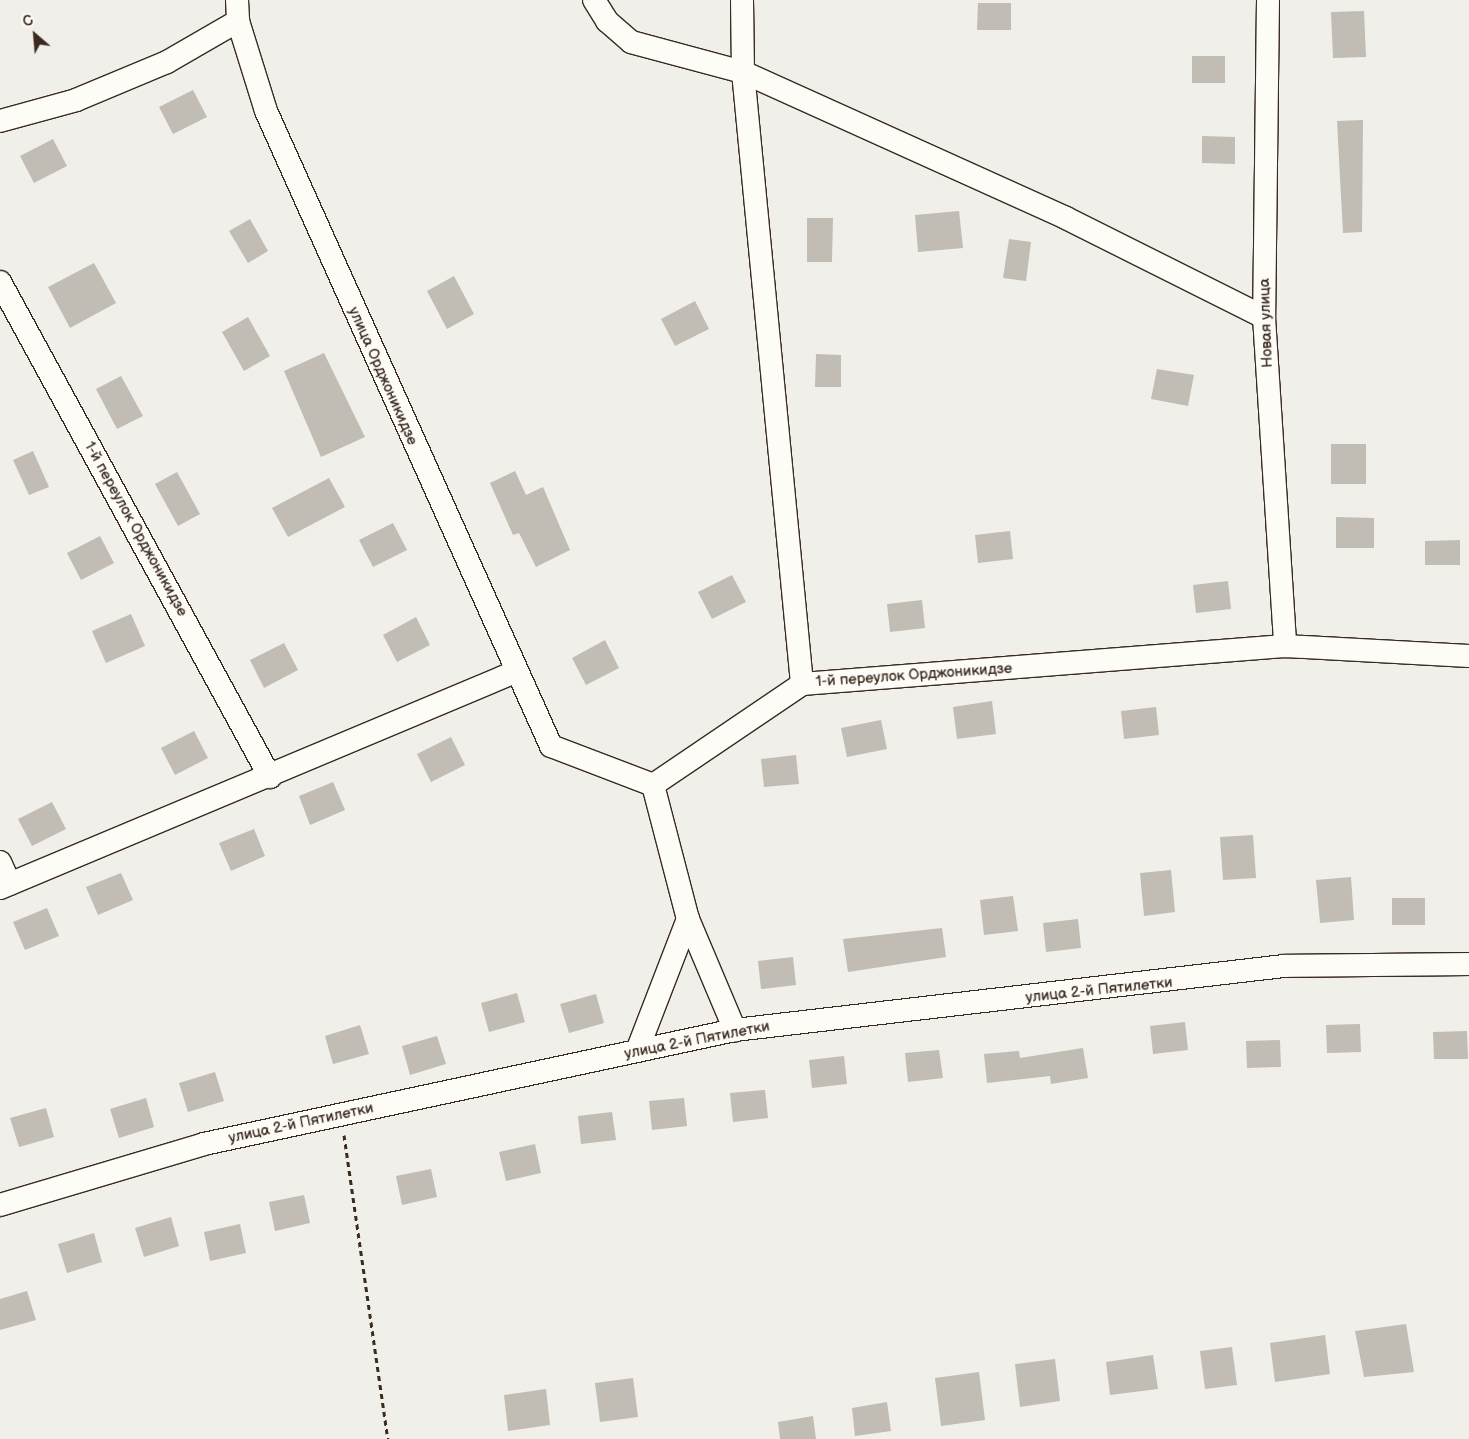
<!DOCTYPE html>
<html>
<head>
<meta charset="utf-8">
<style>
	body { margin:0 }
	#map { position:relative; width:1469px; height:1439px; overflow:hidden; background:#f1efea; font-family:"Balsamiq Sans",sans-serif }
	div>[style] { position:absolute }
	.building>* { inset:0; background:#c1bcb4 }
	.path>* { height:3px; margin-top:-1.5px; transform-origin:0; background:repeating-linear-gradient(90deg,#3b2a1e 0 5px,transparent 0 9px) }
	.roads { filter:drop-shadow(1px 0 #3b2a1e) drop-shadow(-1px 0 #3b2a1e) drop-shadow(0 1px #3b2a1e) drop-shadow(0 -1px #3b2a1e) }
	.minor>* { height:22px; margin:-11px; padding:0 11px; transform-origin:11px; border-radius:11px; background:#fdfcf7 }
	span { translate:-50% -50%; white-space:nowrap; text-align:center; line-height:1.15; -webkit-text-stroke:4px #fdfcf7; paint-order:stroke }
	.street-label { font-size:15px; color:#3b2a1e }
	.north { position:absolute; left:10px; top:10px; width:50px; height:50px; -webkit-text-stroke:4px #fdfcf7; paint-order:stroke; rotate:333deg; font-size:14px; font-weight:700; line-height:20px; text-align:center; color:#3b2a1e }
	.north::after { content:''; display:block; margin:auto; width:18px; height:22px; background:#3b2a1e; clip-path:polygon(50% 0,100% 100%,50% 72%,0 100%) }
</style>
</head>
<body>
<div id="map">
	<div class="building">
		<i style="clip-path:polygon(978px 3px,1011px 3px,1011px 30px,977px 30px)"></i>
		<i style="clip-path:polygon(1364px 11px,1366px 57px,1333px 58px,1331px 12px)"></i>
		<i style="clip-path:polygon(1192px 56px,1225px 56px,1225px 83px,1192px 83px)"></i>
		<i style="clip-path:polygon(193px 90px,207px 117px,173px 134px,159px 107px)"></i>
		<i style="clip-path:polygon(1363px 120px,1362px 232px,1343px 233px,1337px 121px)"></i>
		<i style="clip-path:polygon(1202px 136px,1235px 137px,1235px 164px,1202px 163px)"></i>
		<i style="clip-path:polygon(53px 139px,67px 166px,34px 183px,20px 156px)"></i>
		<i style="clip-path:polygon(959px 211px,963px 248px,918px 252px,915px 215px)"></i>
		<i style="clip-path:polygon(807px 218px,833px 218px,832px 262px,807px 262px)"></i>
		<i style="clip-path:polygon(250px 219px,268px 251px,248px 263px,229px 231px)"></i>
		<i style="clip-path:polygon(1009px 239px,1031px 242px,1026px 281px,1003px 278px)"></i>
		<i style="clip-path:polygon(94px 263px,116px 303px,70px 328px,48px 287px)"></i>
		<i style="clip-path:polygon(454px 276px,474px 314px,447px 329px,427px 291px)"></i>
		<i style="clip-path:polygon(695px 301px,709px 329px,675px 346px,661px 319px)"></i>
		<i style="clip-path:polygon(248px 317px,270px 356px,244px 371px,222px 332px)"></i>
		<i style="clip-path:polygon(324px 353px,365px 437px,321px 457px,284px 371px)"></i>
		<i style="clip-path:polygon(816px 354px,841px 355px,841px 387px,815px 387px)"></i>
		<i style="clip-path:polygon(1157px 369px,1194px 375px,1188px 406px,1151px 399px)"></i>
		<i style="clip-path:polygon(121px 376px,143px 416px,117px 429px,96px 389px)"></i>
		<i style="clip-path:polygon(1331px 444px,1366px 444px,1366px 484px,1331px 484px)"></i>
		<i style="clip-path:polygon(33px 451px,49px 487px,29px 495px,13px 460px)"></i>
		<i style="clip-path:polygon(515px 471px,526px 495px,543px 487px,570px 550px,536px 567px,519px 533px,513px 535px,490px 483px)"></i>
		<i style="clip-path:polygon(177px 472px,200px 514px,178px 526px,155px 484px)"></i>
		<i style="clip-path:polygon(329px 478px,345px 507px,288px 537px,272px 508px)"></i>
		<i style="clip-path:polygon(1336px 517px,1374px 518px,1374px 548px,1336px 548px)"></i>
		<i style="clip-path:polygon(393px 523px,407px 550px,373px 567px,359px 540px)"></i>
		<i style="clip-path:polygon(1010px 531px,1013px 559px,978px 563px,975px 535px)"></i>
		<i style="clip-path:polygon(100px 536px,114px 563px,81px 580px,67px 553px)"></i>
		<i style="clip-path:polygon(1460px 540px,1460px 565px,1425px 565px,1425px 541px)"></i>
		<i style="clip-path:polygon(732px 575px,746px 602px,712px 619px,698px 592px)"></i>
		<i style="clip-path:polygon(1228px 581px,1231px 609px,1196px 613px,1193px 585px)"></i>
		<i style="clip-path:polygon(922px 600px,925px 628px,890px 632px,887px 604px)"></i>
		<i style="clip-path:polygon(131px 614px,145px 646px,106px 663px,92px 631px)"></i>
		<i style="clip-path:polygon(416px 617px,430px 645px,397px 662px,383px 635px)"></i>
		<i style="clip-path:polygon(605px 640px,619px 668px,586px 685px,572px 658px)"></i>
		<i style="clip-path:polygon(284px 643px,298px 670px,264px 688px,250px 660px)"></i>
		<i style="clip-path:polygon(992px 701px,996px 734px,957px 739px,953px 707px)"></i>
		<i style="clip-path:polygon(1156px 707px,1159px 735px,1124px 739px,1121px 711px)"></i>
		<i style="clip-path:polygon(881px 720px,887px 749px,847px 757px,841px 728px)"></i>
		<i style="clip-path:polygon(194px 731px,208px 758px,175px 775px,161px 748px)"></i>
		<i style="clip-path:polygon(451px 737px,465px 765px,431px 782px,417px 754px)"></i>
		<i style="clip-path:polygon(796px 755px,799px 784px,764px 787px,761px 759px)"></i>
		<i style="clip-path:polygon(333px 782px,345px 810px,310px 825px,299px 796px)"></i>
		<i style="clip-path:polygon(52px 802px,66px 829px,32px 846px,18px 819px)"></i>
		<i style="clip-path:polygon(254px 829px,265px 856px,231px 871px,219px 843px)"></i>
		<i style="clip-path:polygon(1253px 835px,1256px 878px,1223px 880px,1220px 837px)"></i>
		<i style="clip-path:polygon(1171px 870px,1175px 912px,1144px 916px,1140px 873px)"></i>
		<i style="clip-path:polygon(121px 873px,133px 900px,98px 915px,86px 887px)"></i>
		<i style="clip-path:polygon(1351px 877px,1354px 920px,1320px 923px,1316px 880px)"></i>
		<i style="clip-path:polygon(1013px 896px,1018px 931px,984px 935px,980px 900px)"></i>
		<i style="clip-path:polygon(1392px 898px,1425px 898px,1425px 925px,1392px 925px)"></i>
		<i style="clip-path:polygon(47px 908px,59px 936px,25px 950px,13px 922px)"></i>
		<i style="clip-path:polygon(1078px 919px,1081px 948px,1046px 952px,1043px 923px)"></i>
		<i style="clip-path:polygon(942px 928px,946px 957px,848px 972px,843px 939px)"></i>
		<i style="clip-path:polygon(793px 957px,796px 985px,761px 989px,758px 961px)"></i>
		<i style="clip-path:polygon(517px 993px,525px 1022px,489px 1032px,481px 1003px)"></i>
		<i style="clip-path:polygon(596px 994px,604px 1023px,569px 1033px,560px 1004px)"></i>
		<i style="clip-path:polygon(1185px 1022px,1188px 1050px,1153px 1054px,1150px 1026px)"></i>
		<i style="clip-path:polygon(1360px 1024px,1361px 1052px,1327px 1053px,1326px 1025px)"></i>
		<i style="clip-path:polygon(360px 1025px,369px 1054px,333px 1064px,325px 1036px)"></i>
		<i style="clip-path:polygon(1467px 1031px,1468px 1059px,1434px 1059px,1433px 1032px)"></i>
		<i style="clip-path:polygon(437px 1036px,446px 1064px,410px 1075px,402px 1046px)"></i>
		<i style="clip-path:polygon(1280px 1040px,1281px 1067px,1247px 1068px,1246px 1041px)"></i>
		<i style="clip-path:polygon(1083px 1048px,1088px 1078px,1051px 1084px,1050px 1076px,987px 1083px,984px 1054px,1019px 1051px,1020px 1058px)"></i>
		<i style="clip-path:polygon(939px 1050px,943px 1078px,908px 1082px,905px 1053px)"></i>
		<i style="clip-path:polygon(844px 1056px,847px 1084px,812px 1088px,809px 1060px)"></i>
		<i style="clip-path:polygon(215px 1072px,224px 1101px,188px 1112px,179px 1083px)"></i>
		<i style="clip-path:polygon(765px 1090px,768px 1118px,733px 1122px,730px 1093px)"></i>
		<i style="clip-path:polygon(146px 1098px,154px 1127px,119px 1138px,110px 1109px)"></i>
		<i style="clip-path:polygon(684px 1098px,687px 1126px,652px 1130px,649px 1101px)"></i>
		<i style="clip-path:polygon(46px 1108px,54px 1137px,19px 1147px,10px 1118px)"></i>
		<i style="clip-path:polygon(612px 1112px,616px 1140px,581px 1144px,578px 1116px)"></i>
		<i style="clip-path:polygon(535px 1144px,541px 1173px,506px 1181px,499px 1152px)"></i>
		<i style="clip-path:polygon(431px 1169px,437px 1197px,402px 1205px,396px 1176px)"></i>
		<i style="clip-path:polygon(304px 1195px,310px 1223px,275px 1231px,269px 1202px)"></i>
		<i style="clip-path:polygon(171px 1217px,179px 1246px,144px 1257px,135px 1228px)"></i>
		<i style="clip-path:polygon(240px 1224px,246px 1253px,210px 1261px,204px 1232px)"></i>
		<i style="clip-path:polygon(94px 1233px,102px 1262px,67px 1273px,58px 1244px)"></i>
		<i style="clip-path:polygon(27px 1291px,36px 1320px,0 1330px,0 1299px)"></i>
		<i style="clip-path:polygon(1406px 1324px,1414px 1372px,1364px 1377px,1355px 1331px)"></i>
		<i style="clip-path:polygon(1325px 1335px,1330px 1374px,1275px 1382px,1270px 1343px)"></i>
		<i style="clip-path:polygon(1232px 1347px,1237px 1385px,1205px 1389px,1200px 1351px)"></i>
		<i style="clip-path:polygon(1153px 1355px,1158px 1389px,1110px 1395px,1106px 1362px)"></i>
		<i style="clip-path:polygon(1055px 1359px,1060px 1401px,1020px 1407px,1015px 1364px)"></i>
		<i style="clip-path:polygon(979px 1372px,985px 1420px,941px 1426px,935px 1378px)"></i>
		<i style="clip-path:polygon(633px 1378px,638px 1417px,600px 1422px,595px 1383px)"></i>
		<i style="clip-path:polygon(546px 1389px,550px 1425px,508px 1431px,504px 1395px)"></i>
		<i style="clip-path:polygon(887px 1402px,891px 1431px,855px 1436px,852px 1408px)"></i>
		<i style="clip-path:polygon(813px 1416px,816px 1439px,780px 1439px,778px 1422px)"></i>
	</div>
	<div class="path">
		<i style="left:344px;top:1135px;width:307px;rotate:81.8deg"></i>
	</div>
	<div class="roads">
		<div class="minor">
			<i style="left:237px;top:0;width:21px;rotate:87deg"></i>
			<i style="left:238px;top:21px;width:94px;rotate:72.7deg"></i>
			<i style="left:266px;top:111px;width:696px;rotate:65.83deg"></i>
			<i style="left:551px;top:746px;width:109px;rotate:20.9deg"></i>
			<i style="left:653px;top:785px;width:180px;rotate:-34.1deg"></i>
			<i style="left:802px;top:684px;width:484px;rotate:-4.5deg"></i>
			<i style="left:1285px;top:646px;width:184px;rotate:3.1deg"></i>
			<i style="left:594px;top:0;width:25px;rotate:58deg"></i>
			<i style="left:607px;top:21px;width:32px;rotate:41deg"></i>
			<i style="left:631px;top:42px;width:116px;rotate:15deg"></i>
			<i style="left:743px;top:72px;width:354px;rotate:24.3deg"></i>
			<i style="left:1066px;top:218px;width:221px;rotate:26.6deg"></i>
			<i style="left:742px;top:0;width:72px;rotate:89.2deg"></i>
			<i style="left:743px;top:72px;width:615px;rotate:84.49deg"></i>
			<i style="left:1268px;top:0;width:317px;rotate:90.7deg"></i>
			<i style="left:1264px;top:317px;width:330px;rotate:86.3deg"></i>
			<i style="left:0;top:121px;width:79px;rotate:-15.4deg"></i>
			<i style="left:76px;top:100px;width:99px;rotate:-22.7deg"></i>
			<i style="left:167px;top:62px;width:82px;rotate:-30deg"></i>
			<i style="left:0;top:282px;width:564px;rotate:61.39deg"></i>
			<i style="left:653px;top:785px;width:138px;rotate:75.4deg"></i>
			<i style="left:688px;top:919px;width:121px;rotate:67.1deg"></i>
			<i style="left:0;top:862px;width:24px;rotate:66deg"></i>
			<i style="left:0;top:888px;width:558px;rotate:-22.75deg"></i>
			<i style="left:637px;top:1051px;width:142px;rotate:-68.9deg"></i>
			<i style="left:0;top:1205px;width:213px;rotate:-16.6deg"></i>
			<i style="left:204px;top:1144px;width:543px;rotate:-12.12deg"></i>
			<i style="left:735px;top:1030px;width:553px;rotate:-6.65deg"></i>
			<i style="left:1284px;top:966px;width:185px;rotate:-0.6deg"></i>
		</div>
	</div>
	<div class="street-label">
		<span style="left:1266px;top:323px;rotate:-92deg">Новая улица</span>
		<span style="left:383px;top:376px;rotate:66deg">улица Орджоникидзе</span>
		<span style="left:136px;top:529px;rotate:61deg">1-й переулок Орджоникидзе</span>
		<span style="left:914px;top:675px;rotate:-4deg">1-й переулок Орджоникидзе</span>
		<span style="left:1099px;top:990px;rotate:-6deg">улица 2-й Пятилетки</span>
		<span style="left:697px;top:1040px;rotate:-11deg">улица 2-й Пятилетки</span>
		<span style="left:301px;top:1123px;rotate:-12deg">улица 2-й Пятилетки</span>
	</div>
	<div class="north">С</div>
</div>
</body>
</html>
